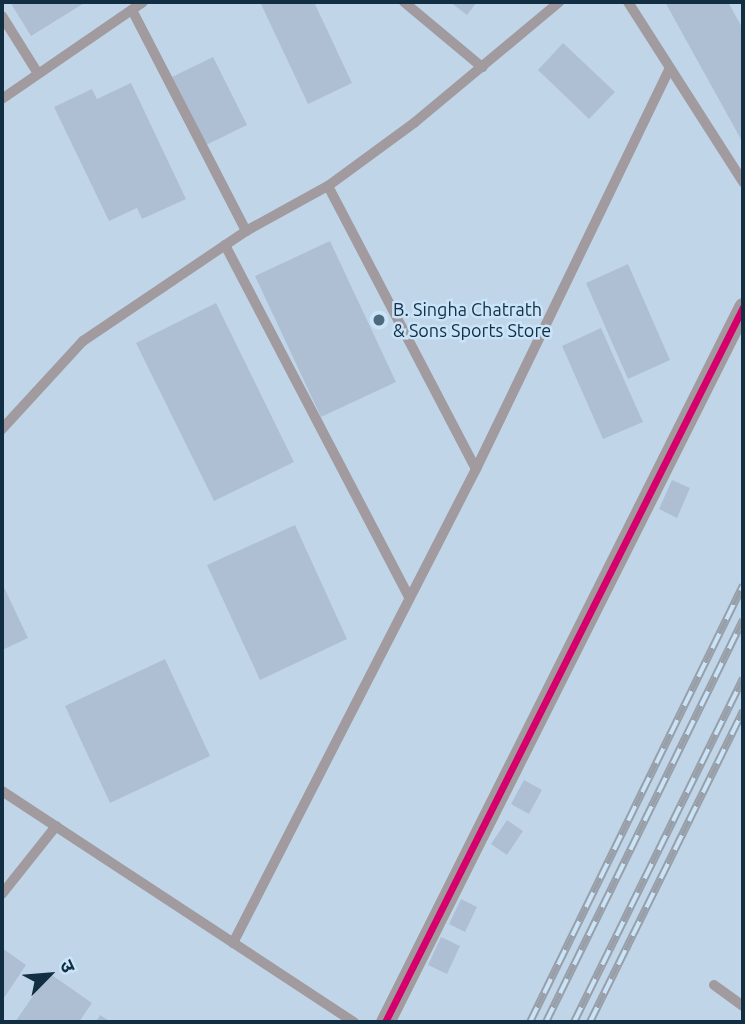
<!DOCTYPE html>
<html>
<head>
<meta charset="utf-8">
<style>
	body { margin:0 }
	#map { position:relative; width:745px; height:1024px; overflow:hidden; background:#c0d6e8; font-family:Ubuntu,"Noto Sans Devanagari",sans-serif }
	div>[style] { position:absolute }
	.building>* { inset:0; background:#afbfd3 }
	.service>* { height:10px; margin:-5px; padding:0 5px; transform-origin:5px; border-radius:5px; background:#a19a9e }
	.minor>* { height:19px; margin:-9.5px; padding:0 9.5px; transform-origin:9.5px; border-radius:9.5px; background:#a19a9e }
	.rail>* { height:8px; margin-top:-4px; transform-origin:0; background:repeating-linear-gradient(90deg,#c9e3f9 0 16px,#989fa8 0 32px); box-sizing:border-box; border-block:2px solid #989fa8 }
	.cycleway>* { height:7px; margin:-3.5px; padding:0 3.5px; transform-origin:3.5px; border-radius:3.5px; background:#d6006c }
	.dots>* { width:19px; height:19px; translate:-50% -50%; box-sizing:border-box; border:4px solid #c9e3f9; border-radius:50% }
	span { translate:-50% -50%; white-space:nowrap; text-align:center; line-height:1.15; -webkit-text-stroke:5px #c9e3f9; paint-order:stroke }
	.poi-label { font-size:18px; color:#122e42 }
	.left { translate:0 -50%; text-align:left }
	.frame { position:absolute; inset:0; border:4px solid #122e42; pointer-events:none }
	.north { position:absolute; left:14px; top:940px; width:70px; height:70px; -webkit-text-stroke:5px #c9e3f9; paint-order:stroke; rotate:65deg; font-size:19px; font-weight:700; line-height:28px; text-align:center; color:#122e42 }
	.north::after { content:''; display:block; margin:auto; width:24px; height:32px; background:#122e42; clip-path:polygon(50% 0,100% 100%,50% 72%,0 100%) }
</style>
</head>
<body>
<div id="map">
	<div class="building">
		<i style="clip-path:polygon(10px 2px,86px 2px,31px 36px)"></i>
		<i style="clip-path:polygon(260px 2px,314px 2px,352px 83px,308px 104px)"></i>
		<i style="clip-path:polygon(450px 2px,477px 2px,467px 15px)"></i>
		<i style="clip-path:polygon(665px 2px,728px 2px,743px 29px,743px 143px)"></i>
		<i style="clip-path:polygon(563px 43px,615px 92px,589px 119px,538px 70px)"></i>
		<i style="clip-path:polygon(213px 57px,247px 125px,206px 145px,172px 77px)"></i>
		<i style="clip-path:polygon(131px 83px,186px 199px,142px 219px,137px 208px,109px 221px,54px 107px,92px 89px,97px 99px)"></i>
		<i style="clip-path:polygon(330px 241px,396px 382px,321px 417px,255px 276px)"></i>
		<i style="clip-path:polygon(628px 264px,670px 360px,628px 379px,586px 283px)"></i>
		<i style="clip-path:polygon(216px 303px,294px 462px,214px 501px,136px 343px)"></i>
		<i style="clip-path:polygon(601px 328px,643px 422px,603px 439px,562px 346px)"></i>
		<i style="clip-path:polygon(672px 480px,690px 488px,677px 518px,659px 509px)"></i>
		<i style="clip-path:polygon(295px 525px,347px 639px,260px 680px,207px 565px)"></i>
		<i style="clip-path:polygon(2px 583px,28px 638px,2px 650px)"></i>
		<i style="clip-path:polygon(165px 659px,210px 756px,110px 803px,65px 706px)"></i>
		<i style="clip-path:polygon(524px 780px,542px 790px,529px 814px,511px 804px)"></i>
		<i style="clip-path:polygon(507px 820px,523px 831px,507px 855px,491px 844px)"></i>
		<i style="clip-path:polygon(461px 899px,477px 907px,465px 932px,449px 924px)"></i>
		<i style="clip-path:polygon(441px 937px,460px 946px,447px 974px,428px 965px)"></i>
		<i style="clip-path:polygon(2px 948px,26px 965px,2px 1001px)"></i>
		<i style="clip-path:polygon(49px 973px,92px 1003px,79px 1022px,15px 1022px)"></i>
		<i style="clip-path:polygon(100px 1015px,111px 1022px,96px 1022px)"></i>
	</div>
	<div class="service">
		<i style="left:404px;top:2px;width:102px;rotate:39.8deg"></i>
		<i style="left:628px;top:2px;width:214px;rotate:57.4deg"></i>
		<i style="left:132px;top:10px;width:249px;rotate:62.7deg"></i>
		<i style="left:2px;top:16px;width:66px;rotate:58deg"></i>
		<i style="left:2px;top:99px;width:171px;rotate:-34.5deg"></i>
		<i style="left:328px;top:186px;width:319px;rotate:62.4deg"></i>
		<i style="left:225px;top:245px;width:397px;rotate:62.4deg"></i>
		<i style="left:2px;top:429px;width:120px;rotate:-47.4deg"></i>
		<i style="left:83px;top:341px;width:197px;rotate:-34deg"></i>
		<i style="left:246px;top:231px;width:94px;rotate:-28.8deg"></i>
		<i style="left:328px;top:186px;width:107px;rotate:-36.2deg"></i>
		<i style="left:414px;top:123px;width:189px;rotate:-39.8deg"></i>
		<i style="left:2px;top:791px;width:421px;rotate:33.3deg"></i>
		<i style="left:2px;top:894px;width:87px;rotate:-51.5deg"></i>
		<i style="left:233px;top:943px;width:533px;rotate:-62.86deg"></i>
		<i style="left:476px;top:469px;width:443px;rotate:-64.2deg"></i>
		<i style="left:714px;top:985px;width:36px;rotate:36deg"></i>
	</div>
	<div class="minor">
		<i style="left:385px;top:1022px;width:800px;rotate:-63.4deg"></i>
	</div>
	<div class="rail">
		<i style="left:530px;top:1022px;width:486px;rotate:-64deg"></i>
		<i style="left:546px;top:1022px;width:448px;rotate:-63.9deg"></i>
		<i style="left:574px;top:1022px;width:383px;rotate:-63.8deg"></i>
		<i style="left:590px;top:1022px;width:347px;rotate:-63.8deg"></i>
	</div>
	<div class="cycleway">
		<i style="left:385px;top:1022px;width:800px;rotate:-63.4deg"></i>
	</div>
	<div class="dots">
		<i style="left:379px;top:320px;background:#4f697c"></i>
	</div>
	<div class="poi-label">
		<span class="left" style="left:393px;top:320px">B. Singha Chatrath<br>&amp; Sons Sports Store</span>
	</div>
	<div class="frame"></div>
	<div class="north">उ</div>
</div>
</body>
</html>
